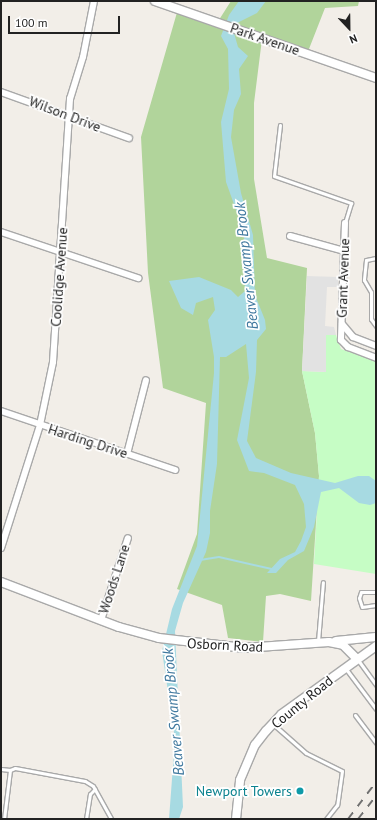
<!DOCTYPE html>
<html>
<head>
<meta charset="utf-8">
<style>
	body { margin:0 }
	#map { position:relative; width:377px; height:820px; overflow:hidden; background:#f2eee8; font-family:"PT Sans",sans-serif }
	div>[style] { position:absolute }
	.forest>* { inset:0; background:#b1d49b }
	.park>* { inset:0; background:#c6fdc5 }
	.parking>* { inset:0; background:#e2e2e2 }
	.water>* { inset:0; background:#a7dae2 }
	.stream>* { height:2px; margin:-1px; padding:0 1px; transform-origin:1px; border-radius:1px; background:#a7dae2 }
	.roads { filter:drop-shadow(1px 0 #a9a9a9) drop-shadow(-1px 0 #a9a9a9) drop-shadow(0 1px #a9a9a9) drop-shadow(0 -1px #a9a9a9) }
	.service>* { height:3px; margin:-1.5px; padding:0 1.5px; transform-origin:1.5px; border-radius:1.5px; background:#fff }
	.minor>* { height:6px; margin:-3px; padding:0 3px; transform-origin:3px; border-radius:3px; background:#fff }
	.tertiary>* { height:8px; margin:-4px; padding:0 4px; transform-origin:4px; border-radius:4px; background:#fff }
	.rail>* { height:2px; margin-top:-1px; transform-origin:0; background:repeating-linear-gradient(90deg,#707070 0 8px,transparent 0 16px) }
	.dots>* { width:11px; height:11px; translate:-50% -50%; box-sizing:border-box; border:2px solid #fff; border-radius:50% }
	span { translate:-50% -50%; white-space:nowrap; text-align:center; line-height:1.15; -webkit-text-stroke:3.5px #fff; paint-order:stroke }
	.street-label { font-size:14px; color:#222 }
	.culture-label { font-size:14px; color:#0d838f }
	.right { translate:-100% -50%; text-align:right }
	.water-label { font-size:15px; color:#40799f; font-style:italic }
	.frame { position:absolute; inset:0; border:2px solid #222; pointer-events:none }
	.north { position:absolute; left:329px; top:8px; width:40px; height:40px; -webkit-text-stroke:3px #fff; paint-order:stroke; rotate:158deg; font-size:11px; font-weight:700; line-height:16px; text-align:center; color:#222 }
	.north::after { content:''; display:block; margin:auto; width:14px; height:18px; background:#222; clip-path:polygon(50% 0,100% 100%,50% 72%,0 100%) }
	.scale { position:absolute; left:8px; top:16px; width:112px; height:18px; box-sizing:border-box; border:2px solid #222; border-top:0; padding-left:5px; font-size:12px; line-height:14px; white-space:nowrap; color:#222; -webkit-text-stroke:3px #fff; paint-order:stroke }
</style>
</head>
<body>
<div id="map">
	<div class="forest">
		<i style="clip-path:polygon(231px 1px,359px 1px,358px 6px,325px 8px,307px 54px,262px 39px,254px 103px,254px 179px,267px 258px,307px 268px,302px 371px,315px 433px,319px 476px,311px 601px,280px 594px,266px 596px,263px 642px,228px 638px,222px 605px,177px 589px,197px 534px,206px 403px,163px 388px,148px 273px,141px 137px,178px 9px,217px 23px)"></i>
	</div>
	<div class="park">
		<i style="clip-path:polygon(326px 334px,336px 335px,341px 349px,376px 361px,376px 574px,314px 564px,319px 476px,315px 433px,302px 371px,326px 372px)"></i>
	</div>
	<div class="parking">
		<i style="clip-path:polygon(307px 276px,338px 277px,338px 287px,327px 287px,325px 326px,334px 327px,336px 335px,326px 335px,326px 372px,302px 371px)"></i>
	</div>
	<div class="water">
		<i style="clip-path:polygon(239px 1px,266px 1px,257px 13px,237px 23px,234px 33px,238px 47px,248px 56px,239px 69px,241px 94px,234px 110px,231px 137px,241px 193px,253px 235px,255px 295px,265px 320px,266px 329px,257px 340px,256px 372px,247px 441px,256px 458px,291px 473px,335px 483px,358px 476px,369px 476px,376px 481px,376px 503px,370px 505px,359px 503px,339px 488px,321px 492px,314px 527px,304px 551px,288px 560px,276px 573px,267px 573px,280px 559px,295px 552px,301px 541px,306px 527px,304px 504px,295px 485px,264px 473px,249px 471px,237px 440px,249px 378px,246px 344px,226px 357px,220px 357px,217px 464px,210px 511px,210px 533px,206px 552px,183px 603px,175px 631px,183px 807px,179px 819px,169px 819px,175px 739px,162px 651px,172px 609px,197px 546px,214px 373px,214px 357px,208px 320px,215px 310px,213px 297px,196px 303px,193px 315px,181px 308px,169px 281px,199px 277px,231px 290px,238px 297px,245px 291px,244px 232px,226px 182px,221px 122px,229px 89px,228px 49px,221px 36px,229px 15px)"></i>
	</div>
	<div class="stream">
		<i style="left:200px;top:560px;width:19px;rotate:-9deg"></i>
		<i style="left:219px;top:557px;width:54px;rotate:12.8deg"></i>
	</div>
	<div class="roads">
		<div class="service">
			<i style="left:280px;top:125px;width:51px;rotate:96.7deg"></i>
			<i style="left:274px;top:176px;width:82px;rotate:19.3deg"></i>
			<i style="left:351px;top:203px;width:21px;rotate:107deg"></i>
			<i style="left:376px;top:258px;width:10px;rotate:169deg"></i>
			<i style="left:366px;top:260px;width:20px;rotate:96deg"></i>
			<i style="left:364px;top:280px;width:14px;rotate:60deg"></i>
			<i style="left:371px;top:292px;width:27px;rotate:90deg"></i>
			<i style="left:371px;top:319px;width:9px;rotate:54deg"></i>
			<i style="left:376px;top:592px;width:15px;rotate:180deg"></i>
			<i style="left:361px;top:592px;width:6px;rotate:108deg"></i>
			<i style="left:359px;top:598px;width:9px;rotate:72deg"></i>
			<i style="left:362px;top:607px;width:14px;rotate:-8deg"></i>
			<i style="left:318px;top:641px;width:59px;rotate:-85.2deg"></i>
			<i style="left:358px;top:660px;width:31px;rotate:54deg"></i>
			<i style="left:346px;top:669px;width:50px;rotate:53.1deg"></i>
			<i style="left:355px;top:715px;width:35px;rotate:53deg"></i>
			<i style="left:273px;top:724px;width:44px;rotate:41.3deg"></i>
			<i style="left:306px;top:753px;width:40px;rotate:26.6deg"></i>
			<i style="left:342px;top:771px;width:34px;rotate:98deg"></i>
			<i style="left:337px;top:805px;width:18px;rotate:128deg"></i>
			<i style="left:1px;top:769px;width:9px;rotate:6deg"></i>
			<i style="left:4px;top:819px;width:49px;rotate:-83deg"></i>
			<i style="left:10px;top:770px;width:5px;rotate:-22deg"></i>
			<i style="left:15px;top:768px;width:71px;rotate:10.5deg"></i>
			<i style="left:85px;top:781px;width:9px;rotate:32deg"></i>
			<i style="left:93px;top:786px;width:38px;rotate:61deg"></i>
			<i style="left:86px;top:819px;width:25px;rotate:-81deg"></i>
			<i style="left:90px;top:794px;width:7px;rotate:-45deg"></i>
		</div>
		<div class="minor">
			<i style="left:1px;top:92px;width:136px;rotate:19.8deg"></i>
			<i style="left:345px;top:223px;width:117px;rotate:92deg"></i>
			<i style="left:341px;top:340px;width:10px;rotate:45deg"></i>
			<i style="left:348px;top:347px;width:30px;rotate:21deg"></i>
			<i style="left:1px;top:232px;width:145px;rotate:18.6deg"></i>
			<i style="left:290px;top:236px;width:56px;rotate:15.5deg"></i>
			<i style="left:342px;top:324px;width:17px;rotate:50deg"></i>
			<i style="left:353px;top:337px;width:25px;rotate:21deg"></i>
			<i style="left:1px;top:411px;width:184px;rotate:18.7deg"></i>
			<i style="left:127px;top:454px;width:76px;rotate:-75.6deg"></i>
			<i style="left:1px;top:548px;width:129px;rotate:-72.4deg"></i>
			<i style="left:40px;top:425px;width:64px;rotate:-78.3deg"></i>
			<i style="left:53px;top:362px;width:264px;rotate:-86.3deg"></i>
			<i style="left:70px;top:99px;width:44px;rotate:-72.8deg"></i>
			<i style="left:83px;top:57px;width:57px;rotate:-78.9deg"></i>
			<i style="left:101px;top:620px;width:86px;rotate:-71.8deg"></i>
		</div>
		<div class="tertiary">
			<i style="left:155px;top:1px;width:234px;rotate:19.2deg"></i>
			<i style="left:1px;top:582px;width:126px;rotate:20.9deg"></i>
			<i style="left:119px;top:627px;width:41px;rotate:15.4deg"></i>
			<i style="left:159px;top:638px;width:86px;rotate:6.7deg"></i>
			<i style="left:244px;top:648px;width:85px;rotate:-4deg"></i>
			<i style="left:329px;top:642px;width:14px;rotate:12deg"></i>
			<i style="left:343px;top:645px;width:20px;rotate:45deg"></i>
			<i style="left:336px;top:641px;width:40px;rotate:-5.7deg"></i>
			<i style="left:236px;top:819px;width:39px;rotate:-84deg"></i>
			<i style="left:240px;top:780px;width:38px;rotate:-67deg"></i>
			<i style="left:255px;top:745px;width:18px;rotate:-52deg"></i>
			<i style="left:266px;top:731px;width:23px;rotate:-47deg"></i>
			<i style="left:282px;top:714px;width:116px;rotate:-35.9deg"></i>
		</div>
	</div>
	<div class="rail">
		<i style="left:348px;top:819px;width:46px;rotate:-52.9deg"></i>
		<i style="left:358px;top:819px;width:29px;rotate:-52deg"></i>
	</div>
	<div class="dots">
		<i style="left:300px;top:791px;background:#0f9aa8"></i>
	</div>
	<div class="street-label">
		<span style="left:265px;top:39px;rotate:19deg">Park Avenue</span>
		<span style="left:65px;top:114px;rotate:21deg">Wilson Drive</span>
		<span style="left:59px;top:277px;rotate:-86deg">Coolidge Avenue</span>
		<span style="left:343px;top:278px;rotate:-88deg">Grant Avenue</span>
		<span style="left:88px;top:441px;rotate:18deg">Harding Drive</span>
		<span style="left:114px;top:579px;rotate:-72deg">Woods Lane</span>
		<span style="left:225px;top:645px;rotate:3deg">Osborn Road</span>
		<span style="left:302px;top:702px;rotate:-39deg">County Road</span>
	</div>
	<div class="culture-label">
		<span class="right" style="left:292px;top:791px">Newport Towers</span>
	</div>
	<div class="water-label">
		<span style="left:246px;top:266px;rotate:-96deg">Beaver Swamp Brook</span>
		<span style="left:173px;top:712px;rotate:-95deg">Beaver Swamp Brook</span>
	</div>
	<div class="frame"></div>
	<div class="north">N</div>
	<div class="scale">100 m</div>
</div>
</body>
</html>
